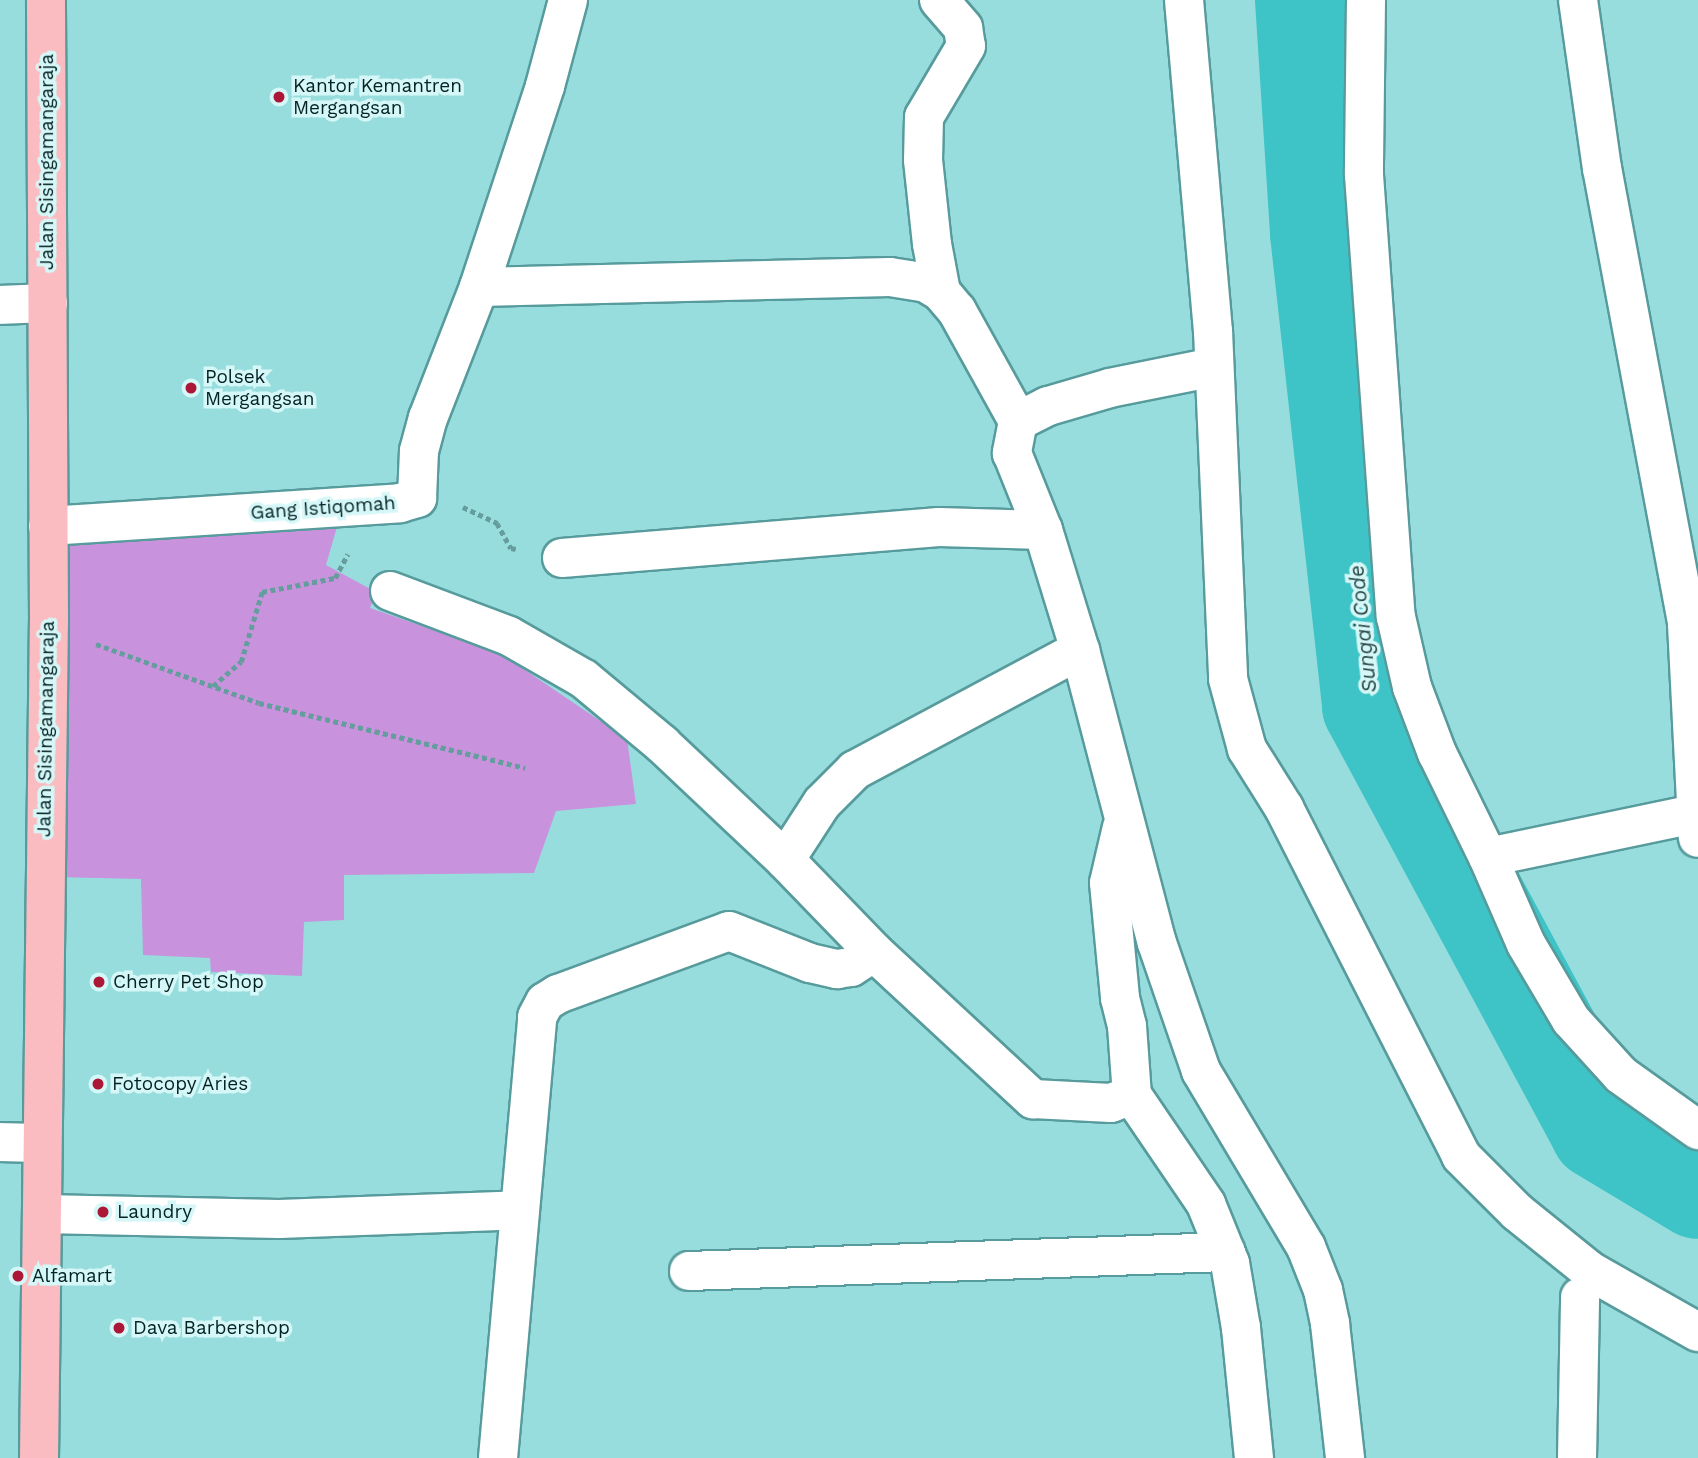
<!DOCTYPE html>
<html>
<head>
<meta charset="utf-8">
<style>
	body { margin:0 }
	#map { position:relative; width:1698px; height:1458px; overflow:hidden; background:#98ddde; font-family:"Work Sans",sans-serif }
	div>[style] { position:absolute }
	.green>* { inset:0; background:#c992dd }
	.river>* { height:100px; margin:-50px; padding:0 50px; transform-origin:50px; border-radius:50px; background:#3ec4c6 }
	.path>* { height:4.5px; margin-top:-2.25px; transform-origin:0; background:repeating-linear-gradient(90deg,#659c9d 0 5px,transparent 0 8.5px) }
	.roads { filter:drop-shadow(2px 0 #579b9c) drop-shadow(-2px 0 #579b9c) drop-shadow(0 2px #579b9c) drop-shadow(0 -2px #579b9c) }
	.minor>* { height:38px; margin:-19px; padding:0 19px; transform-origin:19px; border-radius:19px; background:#fff }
	.major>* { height:38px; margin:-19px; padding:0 19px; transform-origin:19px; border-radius:19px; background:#fabcc0 }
	.dots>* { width:19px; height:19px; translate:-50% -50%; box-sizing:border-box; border:4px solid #d5f7f7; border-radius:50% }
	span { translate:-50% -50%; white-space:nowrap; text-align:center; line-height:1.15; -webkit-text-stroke:7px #d5f7f7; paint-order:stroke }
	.poi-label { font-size:19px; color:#052223 }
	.left { translate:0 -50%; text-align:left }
	.street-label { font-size:19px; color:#052223 }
	.water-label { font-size:21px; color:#2a4747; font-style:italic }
</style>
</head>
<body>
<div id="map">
	<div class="green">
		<i style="clip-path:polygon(341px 513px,326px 565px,376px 592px,370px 608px,500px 653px,627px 739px,636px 804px,556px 811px,534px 873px,344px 875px,344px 920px,304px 922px,302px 976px,211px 972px,210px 958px,143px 955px,141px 879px,54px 877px,64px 538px)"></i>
	</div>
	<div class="river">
		<i style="left:1305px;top:0;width:233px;rotate:86.3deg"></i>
		<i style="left:1320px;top:233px;width:476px;rotate:83.7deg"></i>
		<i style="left:1372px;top:706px;width:481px;rotate:61.7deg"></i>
		<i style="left:1600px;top:1130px;width:114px;rotate:31deg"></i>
	</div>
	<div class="path">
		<i style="left:463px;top:507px;width:38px;rotate:25deg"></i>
		<i style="left:497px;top:523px;width:29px;rotate:61deg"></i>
		<i style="left:511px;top:548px;width:5px;rotate:11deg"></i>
		<i style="left:96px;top:644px;width:173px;rotate:19.9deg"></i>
		<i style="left:259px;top:703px;width:274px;rotate:13.7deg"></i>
		<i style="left:213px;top:686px;width:37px;rotate:-41deg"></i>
		<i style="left:241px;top:662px;width:73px;rotate:-73.3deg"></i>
		<i style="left:262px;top:592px;width:74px;rotate:-10.9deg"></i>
		<i style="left:335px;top:578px;width:27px;rotate:-62deg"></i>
	</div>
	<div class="roads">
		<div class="minor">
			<i style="left:939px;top:0;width:37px;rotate:49deg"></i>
			<i style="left:963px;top:28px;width:18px;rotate:81deg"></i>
			<i style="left:966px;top:46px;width:82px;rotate:120.6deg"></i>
			<i style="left:924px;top:117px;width:43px;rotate:91.3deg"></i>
			<i style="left:923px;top:160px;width:84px;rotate:83.9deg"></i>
			<i style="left:932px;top:244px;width:49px;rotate:79.4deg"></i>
			<i style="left:1184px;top:0;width:332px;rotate:85deg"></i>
			<i style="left:1213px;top:331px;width:348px;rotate:87.5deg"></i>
			<i style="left:1228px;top:679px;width:73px;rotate:74.8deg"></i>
			<i style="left:1247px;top:749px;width:70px;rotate:57.9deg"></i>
			<i style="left:1284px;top:808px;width:390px;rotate:63deg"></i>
			<i style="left:1461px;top:1156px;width:79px;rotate:45deg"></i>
			<i style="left:1517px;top:1212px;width:94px;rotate:38.9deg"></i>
			<i style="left:1590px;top:1271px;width:124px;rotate:29.5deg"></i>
			<i style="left:1366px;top:0;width:175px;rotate:90.7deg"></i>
			<i style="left:1364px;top:175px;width:443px;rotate:85.9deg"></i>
			<i style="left:1396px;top:617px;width:72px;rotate:77.1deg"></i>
			<i style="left:1412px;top:687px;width:71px;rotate:69.3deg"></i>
			<i style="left:1437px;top:753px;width:116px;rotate:63.9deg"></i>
			<i style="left:1578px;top:0;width:170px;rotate:81.9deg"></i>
			<i style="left:1602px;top:168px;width:464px;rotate:79.4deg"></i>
			<i style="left:1687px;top:624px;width:12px;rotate:20deg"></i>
			<i style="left:479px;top:287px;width:411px;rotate:-1.4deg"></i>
			<i style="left:890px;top:277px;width:36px;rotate:9deg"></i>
			<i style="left:926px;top:283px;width:17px;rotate:31deg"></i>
			<i style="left:941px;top:292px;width:25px;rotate:50deg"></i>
			<i style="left:957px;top:311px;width:126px;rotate:61deg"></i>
			<i style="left:0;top:305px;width:48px;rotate:-2.4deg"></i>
			<i style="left:1214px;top:367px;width:106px;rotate:168.6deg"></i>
			<i style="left:1110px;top:388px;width:65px;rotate:163.8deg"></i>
			<i style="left:1048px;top:406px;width:34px;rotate:153deg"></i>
			<i style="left:1018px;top:421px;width:33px;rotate:101deg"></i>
			<i style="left:1012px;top:453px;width:83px;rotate:68.1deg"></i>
			<i style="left:1043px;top:530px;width:126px;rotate:72.9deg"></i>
			<i style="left:1080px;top:650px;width:303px;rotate:75.3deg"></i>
			<i style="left:1157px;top:943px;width:135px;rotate:71deg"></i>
			<i style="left:1201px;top:1071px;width:205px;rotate:59.2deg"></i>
			<i style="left:1306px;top:1247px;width:46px;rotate:68.4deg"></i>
			<i style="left:1323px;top:1290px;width:35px;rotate:78deg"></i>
			<i style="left:1330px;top:1324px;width:135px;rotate:83.6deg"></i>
			<i style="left:48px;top:526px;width:353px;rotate:-3.7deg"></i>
			<i style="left:400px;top:503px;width:18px;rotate:-16deg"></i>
			<i style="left:417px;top:498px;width:47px;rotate:-87.6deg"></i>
			<i style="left:419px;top:451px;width:34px;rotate:-75deg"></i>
			<i style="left:428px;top:418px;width:141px;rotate:-68.7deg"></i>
			<i style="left:479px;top:287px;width:212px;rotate:-71.8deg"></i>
			<i style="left:545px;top:86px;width:89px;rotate:-75deg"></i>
			<i style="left:562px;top:558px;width:378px;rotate:-4.7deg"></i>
			<i style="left:939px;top:527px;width:104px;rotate:1.7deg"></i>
			<i style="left:390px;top:591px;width:127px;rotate:20.7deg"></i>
			<i style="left:509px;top:636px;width:86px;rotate:29.8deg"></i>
			<i style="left:584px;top:679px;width:102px;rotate:39.8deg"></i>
			<i style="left:662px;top:744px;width:169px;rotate:43.3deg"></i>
			<i style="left:785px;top:860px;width:128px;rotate:45.9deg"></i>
			<i style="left:874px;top:952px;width:217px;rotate:42.8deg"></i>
			<i style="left:1033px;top:1099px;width:78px;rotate:2.9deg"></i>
			<i style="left:1111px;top:1103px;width:22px;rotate:-21deg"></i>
			<i style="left:1687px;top:624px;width:214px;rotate:87.1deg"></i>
			<i style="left:1694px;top:814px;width:210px;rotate:168.2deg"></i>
			<i style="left:1488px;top:857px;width:95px;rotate:66.4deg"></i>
			<i style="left:1526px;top:944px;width:88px;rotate:59.4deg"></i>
			<i style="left:1571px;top:1020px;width:74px;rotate:47.7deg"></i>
			<i style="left:1621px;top:1075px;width:95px;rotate:35.5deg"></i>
			<i style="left:1122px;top:827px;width:57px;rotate:103.1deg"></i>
			<i style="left:1109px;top:883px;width:116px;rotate:84.5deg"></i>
			<i style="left:1120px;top:998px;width:29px;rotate:76deg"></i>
			<i style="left:1127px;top:1026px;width:69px;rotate:85.9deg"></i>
			<i style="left:1132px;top:1095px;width:132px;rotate:55.8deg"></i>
			<i style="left:1206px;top:1204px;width:64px;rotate:67.9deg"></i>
			<i style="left:1230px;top:1263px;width:66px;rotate:80.4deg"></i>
			<i style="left:1241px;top:1328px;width:131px;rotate:84.3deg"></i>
			<i style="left:785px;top:860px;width:68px;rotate:-57deg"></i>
			<i style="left:822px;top:803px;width:47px;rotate:-45deg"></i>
			<i style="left:855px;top:770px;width:255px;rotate:-28.1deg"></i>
			<i style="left:0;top:1142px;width:41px;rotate:1.4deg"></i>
			<i style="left:43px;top:1214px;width:236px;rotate:1.2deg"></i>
			<i style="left:279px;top:1219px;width:241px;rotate:-2.1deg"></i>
			<i style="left:689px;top:1271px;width:537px;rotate:-2.03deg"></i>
			<i style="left:498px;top:1458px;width:443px;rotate:-84.9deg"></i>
			<i style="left:537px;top:1017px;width:17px;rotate:-62deg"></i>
			<i style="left:545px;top:1002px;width:15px;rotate:-32deg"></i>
			<i style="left:558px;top:994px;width:182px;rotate:-20.2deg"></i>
			<i style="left:729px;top:931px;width:87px;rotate:21.6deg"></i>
			<i style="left:810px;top:963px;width:28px;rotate:13deg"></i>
			<i style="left:837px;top:969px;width:14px;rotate:-8deg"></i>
			<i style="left:851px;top:967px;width:27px;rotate:-33deg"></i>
			<i style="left:1577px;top:1458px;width:161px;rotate:-88.9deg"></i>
		</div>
		<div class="major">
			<i style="left:39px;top:1458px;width:837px;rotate:-89.32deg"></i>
			<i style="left:49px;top:621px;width:621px;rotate:-90.28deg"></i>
		</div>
	</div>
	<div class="dots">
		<i style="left:279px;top:97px;background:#ac1738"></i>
		<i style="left:191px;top:388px;background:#ac1738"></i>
		<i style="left:99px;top:982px;background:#ac1738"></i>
		<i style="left:98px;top:1084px;background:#ac1738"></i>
		<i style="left:103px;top:1212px;background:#ac1738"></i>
		<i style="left:18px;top:1276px;background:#ac1738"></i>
		<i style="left:119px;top:1328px;background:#ac1738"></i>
	</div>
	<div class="poi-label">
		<span class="left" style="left:293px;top:97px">Kantor Kemantren<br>Mergangsan</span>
		<span class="left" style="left:205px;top:388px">Polsek<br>Mergangsan</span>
		<span class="left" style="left:113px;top:982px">Cherry Pet Shop</span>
		<span class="left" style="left:112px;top:1084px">Fotocopy Aries</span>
		<span class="left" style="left:117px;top:1212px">Laundry</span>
		<span class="left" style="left:32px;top:1276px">Alfamart</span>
		<span class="left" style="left:133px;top:1328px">Dava Barbershop</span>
	</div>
	<div class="street-label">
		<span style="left:47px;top:162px;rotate:-90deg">Jalan Sisingamangaraja</span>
		<span style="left:323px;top:508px;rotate:-4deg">Gang Istiqomah</span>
		<span style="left:46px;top:729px;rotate:-89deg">Jalan Sisingamangaraja</span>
	</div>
	<div class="water-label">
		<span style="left:1363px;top:629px;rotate:-96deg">Sungai Code</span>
	</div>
</div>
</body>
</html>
